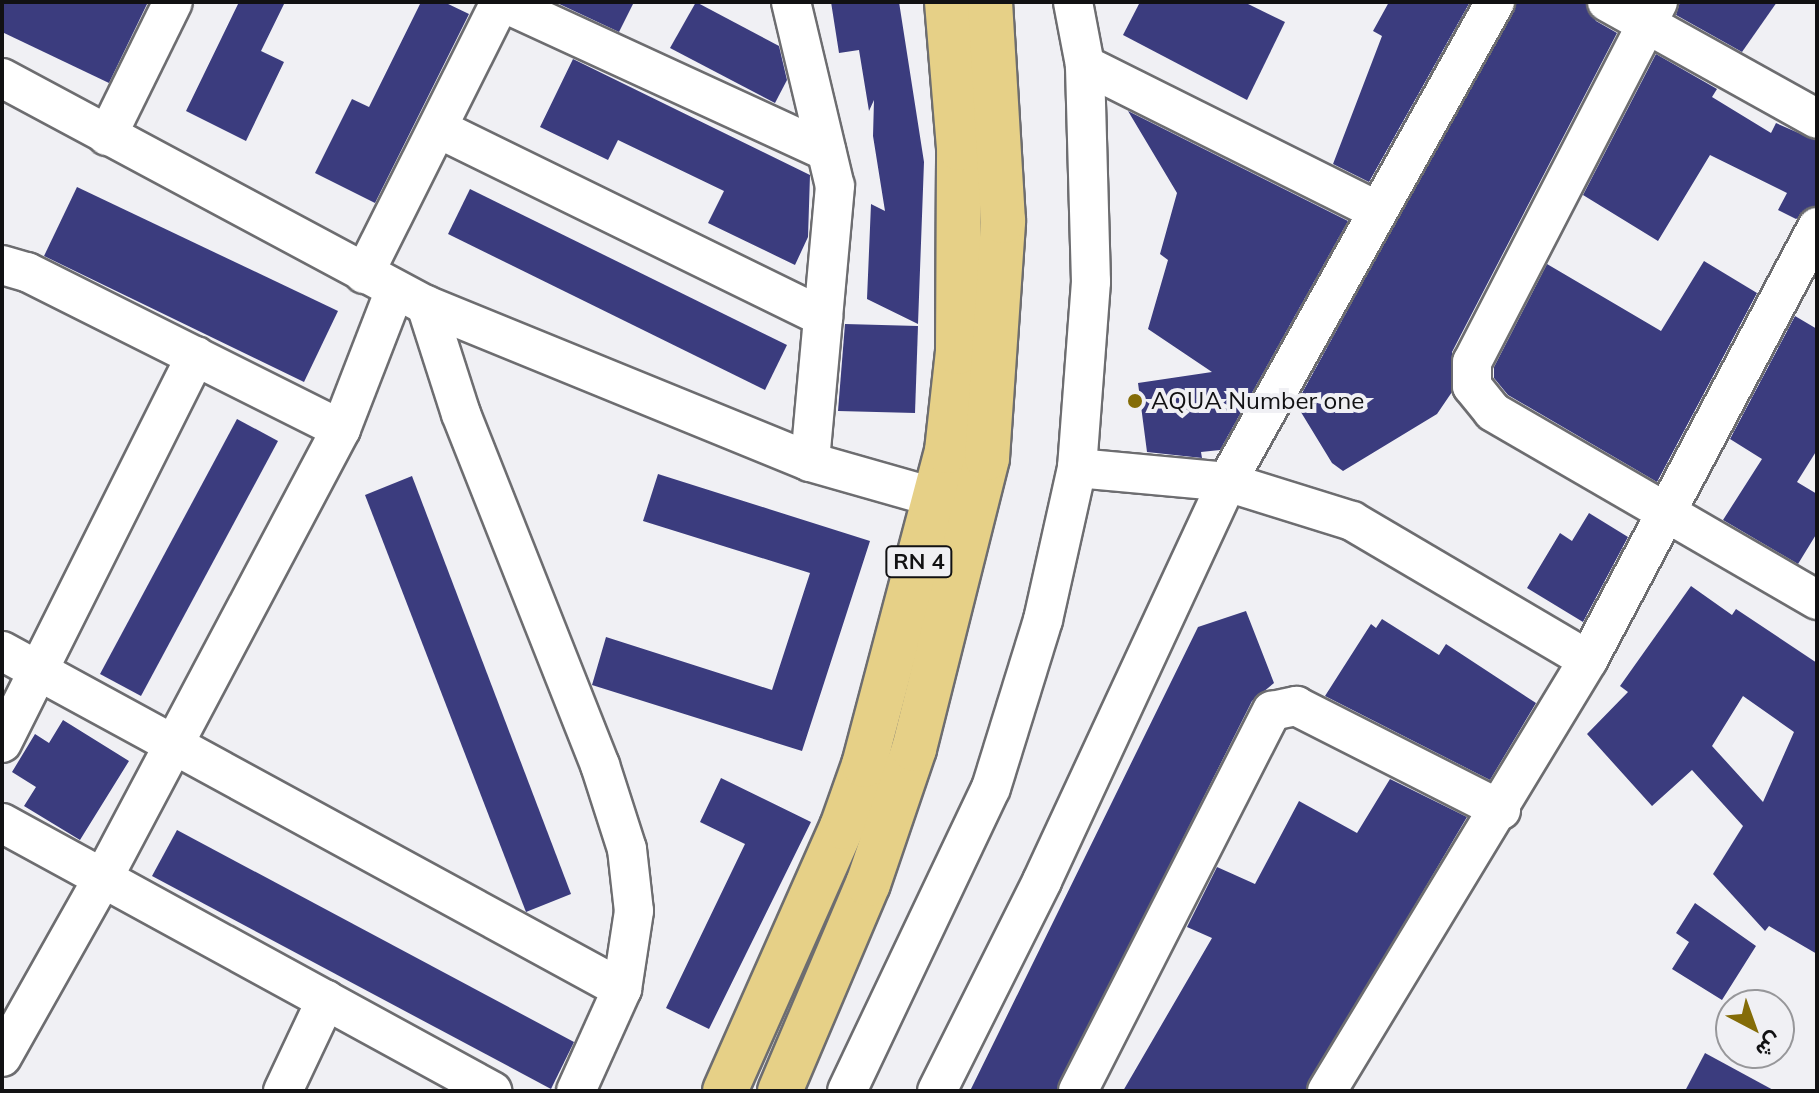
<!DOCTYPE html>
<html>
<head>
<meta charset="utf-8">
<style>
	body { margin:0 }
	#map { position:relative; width:1819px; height:1093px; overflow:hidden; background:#f0f0f4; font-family:Mulish,Vazirmatn,sans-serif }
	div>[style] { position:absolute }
	.building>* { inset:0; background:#3b3c7e }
	.roads { filter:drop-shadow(2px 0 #6d6d70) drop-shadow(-2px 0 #6d6d70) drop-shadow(0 2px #6d6d70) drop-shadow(0 -2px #6d6d70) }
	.street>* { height:38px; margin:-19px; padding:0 19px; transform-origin:19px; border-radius:19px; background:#fff }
	.highway>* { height:44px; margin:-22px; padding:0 22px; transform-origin:22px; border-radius:22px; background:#e6d087 }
	.dots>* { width:22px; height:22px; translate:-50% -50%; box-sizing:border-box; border:4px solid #f0f0f4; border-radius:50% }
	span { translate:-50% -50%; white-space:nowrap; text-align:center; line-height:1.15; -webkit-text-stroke:8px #f0f0f4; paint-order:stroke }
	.shield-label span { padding:2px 6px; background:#f0f0f4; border:2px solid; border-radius:6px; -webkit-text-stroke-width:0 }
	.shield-label { font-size:22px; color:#111113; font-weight:700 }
	.poi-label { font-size:24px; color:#111113 }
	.left { translate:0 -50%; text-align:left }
	.frame { position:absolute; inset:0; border:4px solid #111113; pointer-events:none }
	.north { position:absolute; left:1715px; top:989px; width:80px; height:80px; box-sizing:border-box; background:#f0f0f4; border:2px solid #97979a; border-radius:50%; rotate:139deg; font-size:22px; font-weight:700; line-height:32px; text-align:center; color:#111113 }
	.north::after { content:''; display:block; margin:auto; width:28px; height:36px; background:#846c08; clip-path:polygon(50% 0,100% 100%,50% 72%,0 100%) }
</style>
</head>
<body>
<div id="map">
	<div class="building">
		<i style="clip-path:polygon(2px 2px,148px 2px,109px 83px,2px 32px)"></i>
		<i style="clip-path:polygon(239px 2px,285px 2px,261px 51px,284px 62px,246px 141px,186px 111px)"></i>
		<i style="clip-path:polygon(421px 2px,444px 2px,469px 14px,375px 203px,315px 173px,352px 99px,369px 107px)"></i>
		<i style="clip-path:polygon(555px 2px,634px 2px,619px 32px)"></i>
		<i style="clip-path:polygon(696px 2px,779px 46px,787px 80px,775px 103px,670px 48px)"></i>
		<i style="clip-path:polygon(831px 2px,899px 2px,924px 162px,918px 324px,867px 299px,871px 204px,885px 211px,873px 136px,874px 100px,869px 111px,859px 50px,839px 53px)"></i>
		<i style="clip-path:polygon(1140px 2px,1244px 2px,1285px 22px,1247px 100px,1123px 35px)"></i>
		<i style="clip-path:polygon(1389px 2px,1470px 2px,1369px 182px,1333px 164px,1382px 36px,1373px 31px)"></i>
		<i style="clip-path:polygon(1517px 2px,1585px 2px,1596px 21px,1617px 33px,1452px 352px,1452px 392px,1437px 414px,1343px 471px,1332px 463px,1296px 404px)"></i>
		<i style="clip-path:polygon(1680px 2px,1777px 2px,1742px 52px,1676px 15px)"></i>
		<i style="clip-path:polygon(1656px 54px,1717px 89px,1712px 97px,1771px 133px,1776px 123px,1817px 141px,1817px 205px,1796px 219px,1778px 210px,1787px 193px,1710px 155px,1658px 241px,1583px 195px)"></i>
		<i style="clip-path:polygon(573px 59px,810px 175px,808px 237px,795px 265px,708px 223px,724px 191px,618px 140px,608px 160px,540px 127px)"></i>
		<i style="clip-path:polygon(1128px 111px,1348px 221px,1220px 450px,1201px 452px,1202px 458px,1147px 452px,1138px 383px,1212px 372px,1148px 329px,1168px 260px,1160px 254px,1177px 193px)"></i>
		<i style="clip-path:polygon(77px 187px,338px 311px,304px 382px,44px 256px)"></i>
		<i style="clip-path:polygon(470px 189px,787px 345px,765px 390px,448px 234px)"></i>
		<i style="clip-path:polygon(1704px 261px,1757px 293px,1657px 482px,1508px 395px,1494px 378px,1494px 367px,1547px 264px,1661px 331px)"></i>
		<i style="clip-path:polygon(1795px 316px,1817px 329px,1817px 450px,1797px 482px,1817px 494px,1817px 533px,1798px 564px,1723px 520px,1762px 459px,1730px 439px)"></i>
		<i style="clip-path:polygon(845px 324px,918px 326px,915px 413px,838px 411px)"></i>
		<i style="clip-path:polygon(237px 419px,278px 441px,141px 696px,100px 674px)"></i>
		<i style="clip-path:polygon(658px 474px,870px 541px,802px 751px,592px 685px,606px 637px,772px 690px,810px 573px,643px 521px)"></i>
		<i style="clip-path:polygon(412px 476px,571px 894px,526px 912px,365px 495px)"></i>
		<i style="clip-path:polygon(1589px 513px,1628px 537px,1583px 622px,1527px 588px,1560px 533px,1572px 541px)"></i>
		<i style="clip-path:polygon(evenodd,1691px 586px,1732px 615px,1736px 609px,1817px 663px,1817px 954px,1769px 926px,1765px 931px,1713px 874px,1743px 826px,1692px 770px,1652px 806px,1587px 734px,1628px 692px,1620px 686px,1691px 586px,1743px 696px,1794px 732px,1763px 802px,1712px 746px,1743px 696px)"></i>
		<i style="clip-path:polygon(1246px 611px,1274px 683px,1252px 701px,1056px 1091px,970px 1091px,1198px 627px)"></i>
		<i style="clip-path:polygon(1382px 619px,1439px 655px,1446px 644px,1536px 703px,1490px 780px,1325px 696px,1371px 624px,1376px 628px)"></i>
		<i style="clip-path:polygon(63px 720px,129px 761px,80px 840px,24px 806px,36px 787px,12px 772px,35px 734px,49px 743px)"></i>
		<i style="clip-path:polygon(721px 778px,811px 822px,709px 1029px,666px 1008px,745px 844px,700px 822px)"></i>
		<i style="clip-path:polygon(1390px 779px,1467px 817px,1305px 1091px,1123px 1091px,1212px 938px,1187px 927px,1217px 867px,1255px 884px,1299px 801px,1357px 833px)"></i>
		<i style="clip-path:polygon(177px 830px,574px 1042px,551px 1089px,152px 876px)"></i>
		<i style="clip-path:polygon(1695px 903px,1756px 946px,1722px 1000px,1672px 969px,1689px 942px,1676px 933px)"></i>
		<i style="clip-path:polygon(1705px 1053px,1775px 1091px,1685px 1091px)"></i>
	</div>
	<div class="roads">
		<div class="street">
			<i style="left:502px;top:2px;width:357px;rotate:24.7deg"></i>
			<i style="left:791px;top:2px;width:189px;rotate:76.6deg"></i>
			<i style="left:835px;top:186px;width:277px;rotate:95.2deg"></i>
			<i style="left:810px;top:462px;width:131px;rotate:15.9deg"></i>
			<i style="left:1607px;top:2px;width:240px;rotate:29.1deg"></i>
			<i style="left:1658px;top:2px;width:405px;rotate:117.3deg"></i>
			<i style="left:1472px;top:362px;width:24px;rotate:90deg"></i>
			<i style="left:1472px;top:386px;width:33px;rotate:51deg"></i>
			<i style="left:1493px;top:412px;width:375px;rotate:30.1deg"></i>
			<i style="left:1085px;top:65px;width:327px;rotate:26.5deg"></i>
			<i style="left:2px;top:78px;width:481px;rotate:28.2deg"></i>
			<i style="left:426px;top:305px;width:415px;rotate:22.2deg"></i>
			<i style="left:439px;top:129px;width:428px;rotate:26.1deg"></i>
			<i style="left:107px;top:136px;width:149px;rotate:-63.8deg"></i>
			<i style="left:2px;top:265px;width:26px;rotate:16deg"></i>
			<i style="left:27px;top:272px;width:351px;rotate:26.6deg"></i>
			<i style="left:364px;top:274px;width:304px;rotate:-63.4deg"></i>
			<i style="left:426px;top:305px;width:114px;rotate:72.2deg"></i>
			<i style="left:461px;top:414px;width:378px;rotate:68.4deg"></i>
			<i style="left:600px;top:765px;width:88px;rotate:72.2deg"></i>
			<i style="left:627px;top:849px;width:62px;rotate:83.6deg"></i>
			<i style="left:634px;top:911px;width:79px;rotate:98.7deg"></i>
			<i style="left:1077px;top:468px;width:151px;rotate:5.3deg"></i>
			<i style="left:1227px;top:482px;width:550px;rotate:-60.82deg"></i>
			<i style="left:2px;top:651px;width:706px;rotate:28.6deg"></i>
			<i style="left:622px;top:989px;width:112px;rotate:114.3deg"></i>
			<i style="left:2px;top:743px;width:433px;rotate:-63.4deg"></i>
			<i style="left:2px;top:823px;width:559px;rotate:28.68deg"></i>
			<i style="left:2px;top:1057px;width:206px;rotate:-60.6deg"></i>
			<i style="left:103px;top:878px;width:508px;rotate:-62.07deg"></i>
			<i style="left:341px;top:429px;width:149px;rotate:-68.8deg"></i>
			<i style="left:283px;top:1091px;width:101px;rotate:-64.7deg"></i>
			<i style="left:847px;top:1091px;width:335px;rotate:-64.6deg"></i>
			<i style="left:991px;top:788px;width:176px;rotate:-72.8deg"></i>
			<i style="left:1043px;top:620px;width:156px;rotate:-77.4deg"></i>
			<i style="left:1077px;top:468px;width:187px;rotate:-85.7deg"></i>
			<i style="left:1091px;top:282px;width:217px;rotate:-91.6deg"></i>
			<i style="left:1085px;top:65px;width:64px;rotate:-100.8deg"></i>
			<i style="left:937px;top:1091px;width:235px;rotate:-63.4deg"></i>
			<i style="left:1042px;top:881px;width:440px;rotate:-65.1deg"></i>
			<i style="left:1227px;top:482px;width:131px;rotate:17.3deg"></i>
			<i style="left:1352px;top:521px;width:274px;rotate:30.5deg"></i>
			<i style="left:1078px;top:1091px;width:427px;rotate:-63deg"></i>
			<i style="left:1272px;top:711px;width:25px;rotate:-12deg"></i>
			<i style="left:1296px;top:706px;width:230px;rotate:26.9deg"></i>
			<i style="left:1327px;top:1091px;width:504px;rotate:-58.8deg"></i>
			<i style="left:1588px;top:660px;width:490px;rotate:-62.1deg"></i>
		</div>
		<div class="highway">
			<i style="left:725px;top:1091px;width:289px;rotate:-66.1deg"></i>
			<i style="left:842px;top:827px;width:66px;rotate:-70.5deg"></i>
			<i style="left:864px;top:765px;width:325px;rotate:-75.2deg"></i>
			<i style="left:947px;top:451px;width:100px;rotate:-83.7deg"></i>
			<i style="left:958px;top:352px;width:204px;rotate:-89.7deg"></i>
			<i style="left:959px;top:148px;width:146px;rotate:-94.7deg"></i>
			<i style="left:780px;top:1091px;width:225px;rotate:-67deg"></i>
			<i style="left:868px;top:884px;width:143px;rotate:-71.2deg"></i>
			<i style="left:914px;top:749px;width:300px;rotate:-75.9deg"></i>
			<i style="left:987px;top:458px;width:238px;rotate:-86.1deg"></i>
			<i style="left:1003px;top:221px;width:219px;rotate:-93.4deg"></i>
		</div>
	</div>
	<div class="dots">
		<i style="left:1135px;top:401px;background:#846c08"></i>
	</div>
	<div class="shield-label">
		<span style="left:919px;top:562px">RN 4</span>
	</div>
	<div class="poi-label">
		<span class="left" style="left:1151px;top:401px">AQUA Number one</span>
	</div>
	<div class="frame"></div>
	<div class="north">ش</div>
</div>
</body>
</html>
